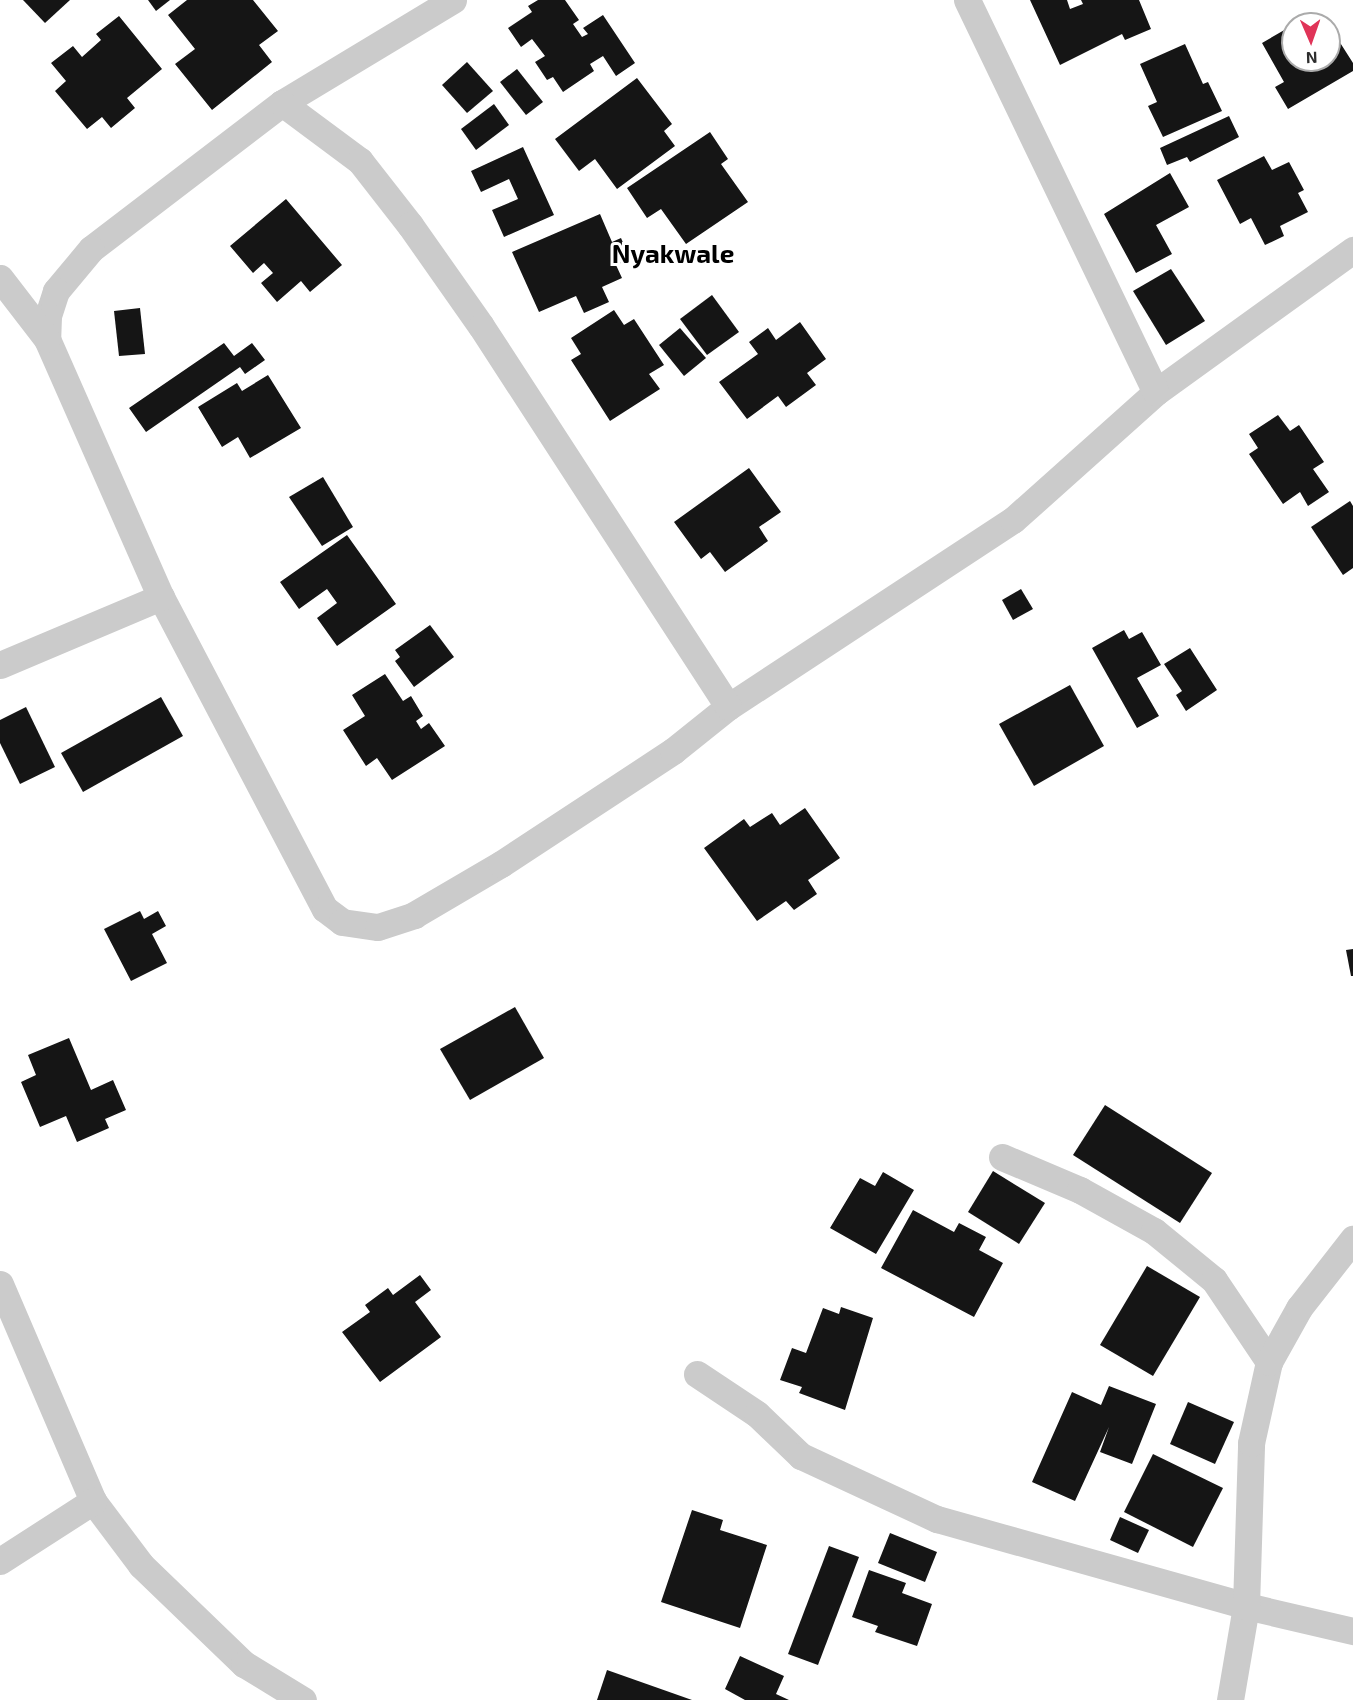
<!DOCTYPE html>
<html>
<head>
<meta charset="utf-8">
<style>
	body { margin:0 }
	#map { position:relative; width:1353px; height:1700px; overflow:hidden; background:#fff; font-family:"Exo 2",sans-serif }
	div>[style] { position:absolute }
	.building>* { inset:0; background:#151515 }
	.minor>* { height:27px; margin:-13.5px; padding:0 13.5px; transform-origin:13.5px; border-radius:13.5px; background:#cbcbcb }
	span { translate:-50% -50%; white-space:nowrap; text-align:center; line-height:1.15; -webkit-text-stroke:6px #fff; paint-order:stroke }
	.quarter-label { font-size:26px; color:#000; font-weight:700 }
	.north { position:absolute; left:1281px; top:12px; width:60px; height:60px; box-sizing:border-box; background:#fff; border:2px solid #ababab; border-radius:50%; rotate:178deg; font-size:16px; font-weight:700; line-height:24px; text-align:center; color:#2e2e2e }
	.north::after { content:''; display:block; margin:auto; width:21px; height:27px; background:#e03458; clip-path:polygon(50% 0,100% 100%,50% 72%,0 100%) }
</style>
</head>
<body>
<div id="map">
	<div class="building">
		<i style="clip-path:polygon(23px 0,70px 0,45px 23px)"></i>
		<i style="clip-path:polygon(148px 0,170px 0,156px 11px)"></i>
		<i style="clip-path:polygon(187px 0,253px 0,278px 31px,259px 45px,272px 62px,212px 110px,175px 64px,195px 49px,168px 15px)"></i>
		<i style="clip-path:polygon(538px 0,565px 0,579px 20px,573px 24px,582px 37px,588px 34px,583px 28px,603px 15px,635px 63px,616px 76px,603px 56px,590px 64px,594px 71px,563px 92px,553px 77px,547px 80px,535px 62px,545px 56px,532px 39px,521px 47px,508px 28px,532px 12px,528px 6px)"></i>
		<i style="clip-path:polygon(1030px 0,1067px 0,1070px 9px,1083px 4px,1081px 0,1139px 0,1151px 29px,1125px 40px,1122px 34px,1060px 65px)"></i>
		<i style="clip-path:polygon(119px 16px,162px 69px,127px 98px,135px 108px,111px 128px,102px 117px,87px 129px,55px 91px,66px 81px,51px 63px,73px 46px,82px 57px,101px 40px,96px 34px)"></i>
		<i style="clip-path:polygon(1293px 25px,1293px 60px,1329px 60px,1329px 47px,1339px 41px,1353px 63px,1353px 71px,1288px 109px,1275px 87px,1284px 82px,1262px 43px)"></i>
		<i style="clip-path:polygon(1185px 44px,1203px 84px,1208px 82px,1222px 111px,1163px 137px,1148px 106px,1157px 102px,1140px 64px)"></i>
		<i style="clip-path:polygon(467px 62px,493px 91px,467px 113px,442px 85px)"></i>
		<i style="clip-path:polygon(517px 69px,543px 102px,526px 115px,500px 82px)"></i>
		<i style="clip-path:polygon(637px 78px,672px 124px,664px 131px,675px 146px,617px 189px,595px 159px,579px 171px,555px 139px)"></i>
		<i style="clip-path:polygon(494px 104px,509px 125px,476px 150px,461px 129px)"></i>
		<i style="clip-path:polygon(1229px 116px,1239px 137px,1190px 162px,1187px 157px,1167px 165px,1160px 148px)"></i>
		<i style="clip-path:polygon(710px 132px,728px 159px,721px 164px,748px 202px,686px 244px,661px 209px,647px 218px,627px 188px)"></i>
		<i style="clip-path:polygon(523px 147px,554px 215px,504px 237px,492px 210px,518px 199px,509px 179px,481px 192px,471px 171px)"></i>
		<i style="clip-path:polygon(1264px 156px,1272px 170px,1289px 162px,1304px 190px,1298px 193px,1308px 212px,1280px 226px,1284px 236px,1265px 245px,1251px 218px,1240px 224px,1217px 180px)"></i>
		<i style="clip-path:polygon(1170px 173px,1189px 207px,1156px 225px,1172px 254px,1136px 273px,1104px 214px)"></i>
		<i style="clip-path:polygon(286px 199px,342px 265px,310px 292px,301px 281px,277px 302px,261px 283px,273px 273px,264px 263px,253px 273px,230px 246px)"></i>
		<i style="clip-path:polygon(600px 214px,612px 242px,621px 238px,630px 259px,616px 265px,622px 278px,602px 287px,609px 302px,584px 313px,576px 296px,539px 312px,512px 252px)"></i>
		<i style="clip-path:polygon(1171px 269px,1205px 321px,1166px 345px,1133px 291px)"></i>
		<i style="clip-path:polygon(712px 295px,739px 332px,707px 355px,680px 319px)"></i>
		<i style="clip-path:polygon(140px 308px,145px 354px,119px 356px,114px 311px)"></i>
		<i style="clip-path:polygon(614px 310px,624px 325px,634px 319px,664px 365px,649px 374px,660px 389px,610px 421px,571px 360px,581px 354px,571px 338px)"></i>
		<i style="clip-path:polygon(800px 322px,826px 359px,807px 373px,816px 385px,786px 407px,778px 396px,747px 419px,719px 382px,758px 354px,749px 342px,768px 328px,776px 340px)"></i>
		<i style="clip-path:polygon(680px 328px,706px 358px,684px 376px,659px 345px)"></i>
		<i style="clip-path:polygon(224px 343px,234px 356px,252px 343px,265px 360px,245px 374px,240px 367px,146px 432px,129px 408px)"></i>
		<i style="clip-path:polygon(268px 375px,301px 428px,250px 458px,238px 437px,222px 447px,198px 407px,237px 383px,242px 391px)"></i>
		<i style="clip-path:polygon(1278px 415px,1290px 431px,1299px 425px,1324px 462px,1313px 469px,1329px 492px,1308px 506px,1300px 492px,1283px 504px,1249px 454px,1258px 448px,1249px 434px)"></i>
		<i style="clip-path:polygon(749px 468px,781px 512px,759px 527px,768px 541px,725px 572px,710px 552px,701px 559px,674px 522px)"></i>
		<i style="clip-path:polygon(323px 477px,353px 527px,322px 546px,289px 497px)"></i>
		<i style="clip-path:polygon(1350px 501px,1353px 506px,1353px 568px,1343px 575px,1311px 527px)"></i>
		<i style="clip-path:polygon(347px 535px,396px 604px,337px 646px,317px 618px,337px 603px,327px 589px,299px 609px,280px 582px)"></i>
		<i style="clip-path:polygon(1021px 589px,1033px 609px,1013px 620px,1002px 600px)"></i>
		<i style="clip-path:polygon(430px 625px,454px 657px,414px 687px,395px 661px,400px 657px,395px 650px)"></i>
		<i style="clip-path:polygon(1124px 630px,1129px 639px,1142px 632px,1161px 665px,1137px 678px,1159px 716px,1137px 728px,1092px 648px)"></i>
		<i style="clip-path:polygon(1190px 648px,1217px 690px,1186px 711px,1176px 695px,1182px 691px,1164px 664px)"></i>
		<i style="clip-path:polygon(385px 674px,403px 701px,411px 696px,423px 716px,416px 721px,421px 729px,429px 723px,445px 746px,392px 780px,377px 758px,366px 766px,343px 730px,365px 716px,352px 695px)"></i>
		<i style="clip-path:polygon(1070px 685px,1104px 746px,1034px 786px,999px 724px)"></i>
		<i style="clip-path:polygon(161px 697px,183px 736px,83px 792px,61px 753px)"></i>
		<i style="clip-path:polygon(26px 707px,55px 767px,20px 784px,0 743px,0 720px)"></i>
		<i style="clip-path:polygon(805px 808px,840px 858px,808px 880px,817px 894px,794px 910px,786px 901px,757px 921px,704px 848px,744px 819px,750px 827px,772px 813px,780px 825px)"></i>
		<i style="clip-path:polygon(140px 911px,144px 919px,158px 911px,166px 926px,152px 934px,167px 963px,131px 981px,104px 929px)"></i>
		<i style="clip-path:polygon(1353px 949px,1353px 976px,1351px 976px,1346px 950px)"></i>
		<i style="clip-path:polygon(515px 1007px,544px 1058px,470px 1100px,440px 1049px)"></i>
		<i style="clip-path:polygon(69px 1038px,91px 1090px,113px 1080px,126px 1110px,105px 1119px,109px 1128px,77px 1142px,66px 1116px,40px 1127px,21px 1082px,36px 1075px,28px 1055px)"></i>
		<i style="clip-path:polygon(1105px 1105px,1212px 1173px,1180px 1223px,1073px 1155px)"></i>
		<i style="clip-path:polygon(993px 1171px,1045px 1203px,1019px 1244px,968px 1212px)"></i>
		<i style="clip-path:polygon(883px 1172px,914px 1190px,876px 1254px,830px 1228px,860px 1178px,875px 1186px)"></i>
		<i style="clip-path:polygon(913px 1210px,954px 1232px,959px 1223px,986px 1237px,979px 1250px,1003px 1263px,974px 1317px,881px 1268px)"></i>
		<i style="clip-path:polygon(1147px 1266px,1200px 1297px,1153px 1376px,1100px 1345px)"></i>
		<i style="clip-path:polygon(420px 1275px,431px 1290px,415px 1302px,441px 1337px,380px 1382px,342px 1332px,370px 1312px,365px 1305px,388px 1288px,393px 1295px)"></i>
		<i style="clip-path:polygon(841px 1307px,873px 1318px,845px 1410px,799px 1393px,802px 1387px,780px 1380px,792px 1348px,806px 1353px,823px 1308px,839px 1314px)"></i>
		<i style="clip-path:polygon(1109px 1386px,1156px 1404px,1132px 1464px,1100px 1452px,1109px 1427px,1075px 1501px,1032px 1482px,1072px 1392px,1101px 1405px)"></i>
		<i style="clip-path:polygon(1188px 1402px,1234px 1422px,1215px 1464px,1170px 1444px)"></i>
		<i style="clip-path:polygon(1153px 1454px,1223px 1488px,1193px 1547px,1124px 1512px)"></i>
		<i style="clip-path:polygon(692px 1510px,723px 1520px,720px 1530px,767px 1545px,740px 1628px,661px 1602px)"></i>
		<i style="clip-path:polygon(1120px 1517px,1149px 1530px,1138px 1553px,1110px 1540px)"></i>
		<i style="clip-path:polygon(890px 1533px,937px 1552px,925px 1582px,878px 1563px)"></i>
		<i style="clip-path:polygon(829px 1546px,859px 1557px,818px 1665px,788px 1654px)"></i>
		<i style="clip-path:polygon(869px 1570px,906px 1583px,902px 1593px,932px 1604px,917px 1646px,875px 1632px,878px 1626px,852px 1617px)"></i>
		<i style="clip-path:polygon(740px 1656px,784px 1676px,776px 1694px,789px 1700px,745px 1700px,725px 1689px)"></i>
		<i style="clip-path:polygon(607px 1670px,692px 1700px,597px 1700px)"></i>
	</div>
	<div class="minor">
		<i style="left:453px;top:0;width:200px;rotate:148.9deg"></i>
		<i style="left:282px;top:103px;width:240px;rotate:142.6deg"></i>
		<i style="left:91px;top:249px;width:55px;rotate:129.8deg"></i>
		<i style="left:56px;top:291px;width:26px;rotate:108deg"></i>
		<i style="left:48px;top:316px;width:23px;rotate:92deg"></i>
		<i style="left:47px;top:339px;width:282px;rotate:66.2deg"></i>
		<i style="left:161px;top:597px;width:352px;rotate:62.3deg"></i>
		<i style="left:325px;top:909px;width:21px;rotate:37deg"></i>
		<i style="left:342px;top:922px;width:36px;rotate:8deg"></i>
		<i style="left:378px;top:927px;width:38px;rotate:-18deg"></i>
		<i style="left:414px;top:915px;width:101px;rotate:-30.4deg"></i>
		<i style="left:501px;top:864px;width:206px;rotate:-33.3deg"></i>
		<i style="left:673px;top:751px;width:70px;rotate:-38.7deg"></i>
		<i style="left:728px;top:707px;width:341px;rotate:-33.3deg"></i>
		<i style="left:1013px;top:520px;width:192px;rotate:-41.8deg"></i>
		<i style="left:1156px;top:392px;width:243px;rotate:-35.8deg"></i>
		<i style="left:967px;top:0;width:435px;rotate:64.3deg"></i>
		<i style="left:282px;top:103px;width:97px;rotate:36.6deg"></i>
		<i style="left:360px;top:161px;width:81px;rotate:52deg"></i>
		<i style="left:410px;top:225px;width:123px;rotate:54.9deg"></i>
		<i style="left:481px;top:326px;width:454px;rotate:57deg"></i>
		<i style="left:0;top:278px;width:77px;rotate:52.4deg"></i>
		<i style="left:0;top:665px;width:175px;rotate:-22.9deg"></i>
		<i style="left:1002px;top:1157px;width:85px;rotate:22.9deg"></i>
		<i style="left:1080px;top:1190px;width:85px;rotate:29deg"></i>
		<i style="left:1154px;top:1231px;width:77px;rotate:39.2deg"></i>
		<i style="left:1214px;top:1280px;width:99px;rotate:56.1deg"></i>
		<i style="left:0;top:1284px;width:236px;rotate:66.8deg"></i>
		<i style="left:93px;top:1501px;width:80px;rotate:53.1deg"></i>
		<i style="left:141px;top:1565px;width:143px;rotate:43.9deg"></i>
		<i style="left:244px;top:1664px;width:69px;rotate:31.4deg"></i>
		<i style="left:697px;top:1374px;width:72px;rotate:33.7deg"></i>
		<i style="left:757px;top:1414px;width:61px;rotate:43.7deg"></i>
		<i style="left:801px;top:1456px;width:150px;rotate:24.9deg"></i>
		<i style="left:937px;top:1519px;width:321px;rotate:15.7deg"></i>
		<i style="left:1246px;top:1606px;width:110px;rotate:13.2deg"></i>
		<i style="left:0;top:1561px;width:111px;rotate:-32.8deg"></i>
		<i style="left:1230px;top:1700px;width:95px;rotate:-80.3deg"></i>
		<i style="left:1246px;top:1606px;width:163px;rotate:-88.2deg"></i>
		<i style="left:1251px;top:1443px;width:83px;rotate:-77.5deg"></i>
		<i style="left:1269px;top:1362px;width:62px;rotate:-60.9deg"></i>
		<i style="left:1299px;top:1308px;width:88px;rotate:-52deg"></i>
	</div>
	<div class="quarter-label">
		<span style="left:673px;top:253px">Nyakwale</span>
	</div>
	<div class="north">N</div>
</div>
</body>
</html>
